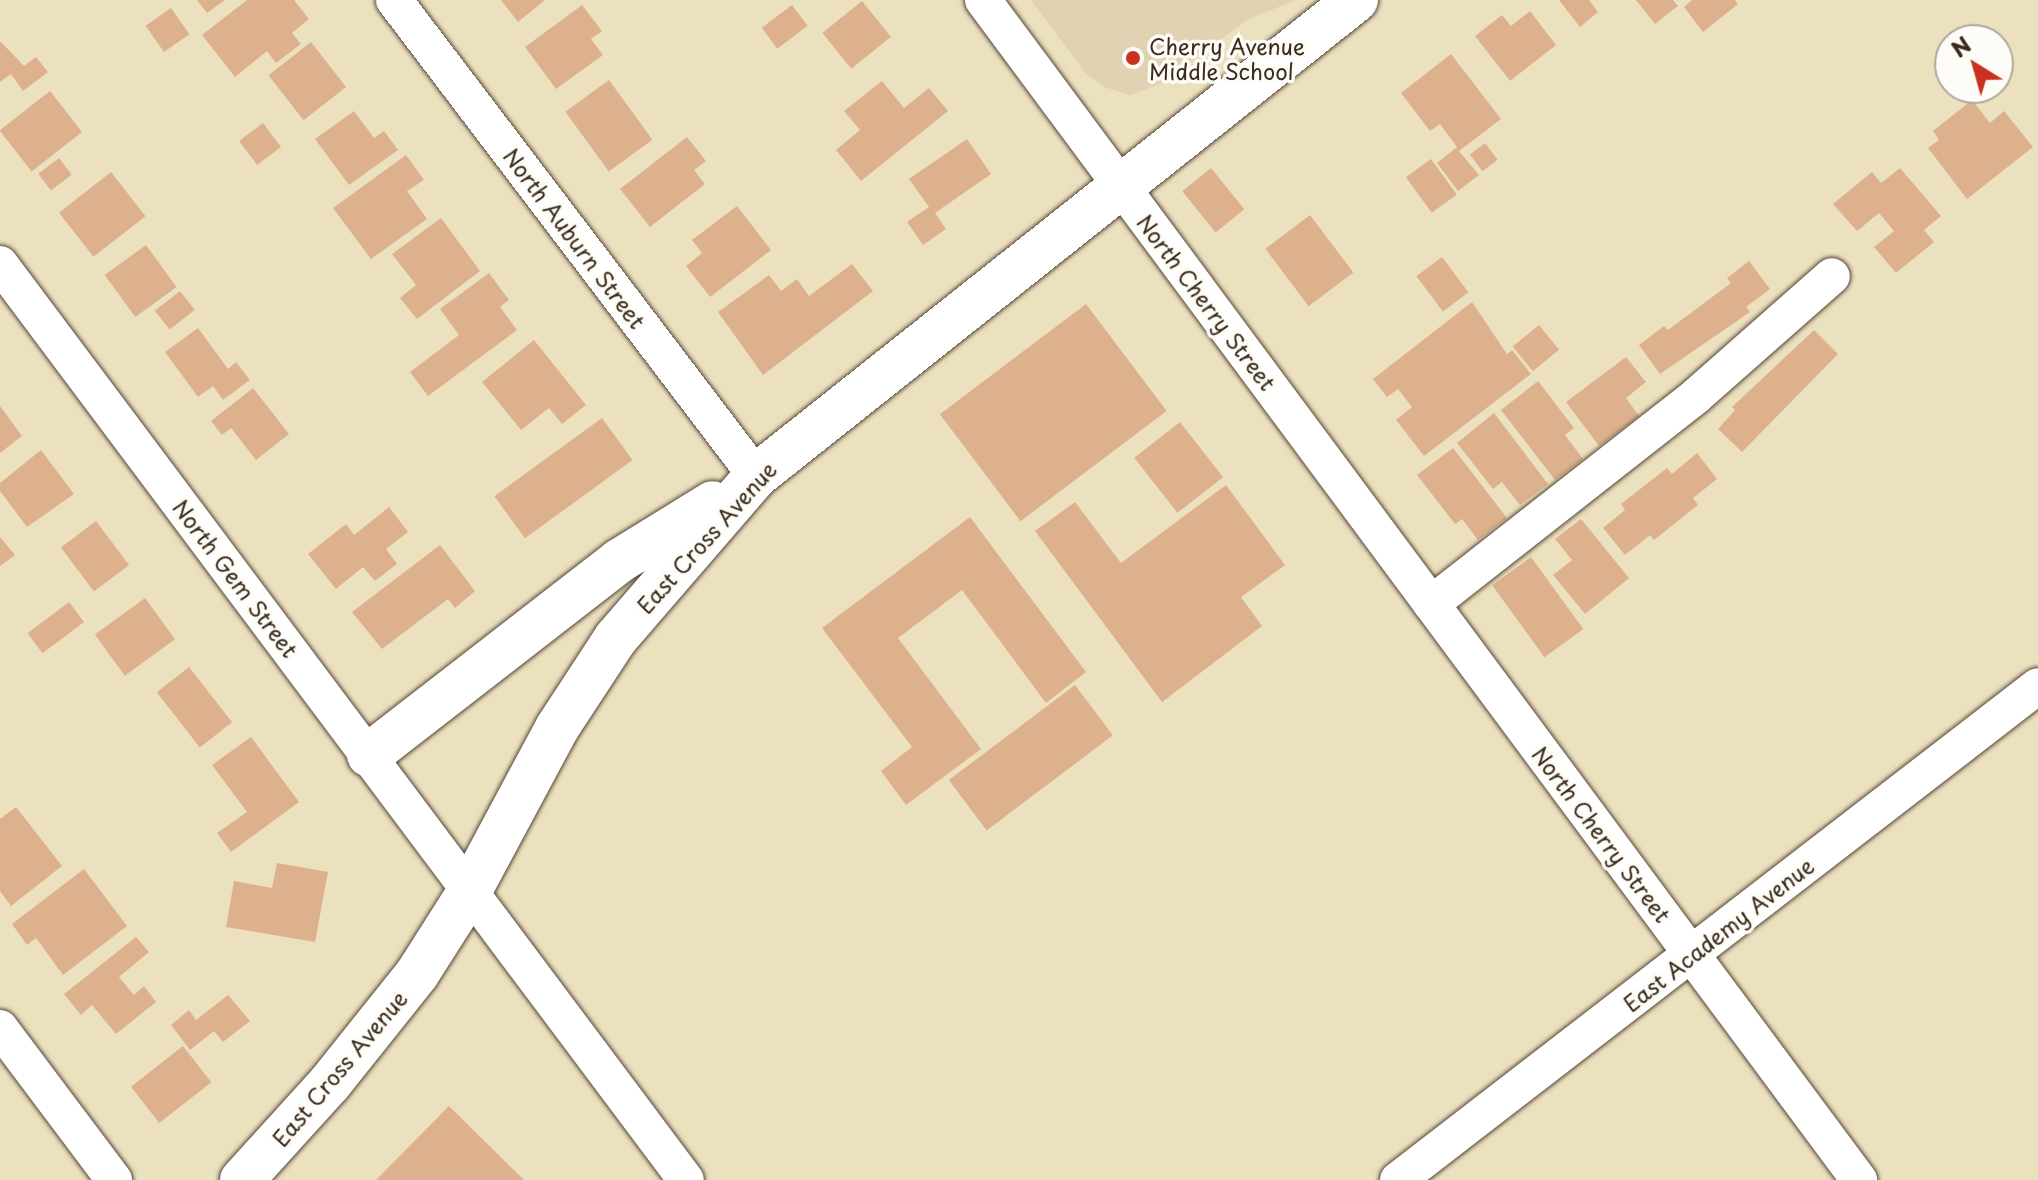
<!DOCTYPE html>
<html>
<head>
<meta charset="utf-8">
<style>
	body { margin:0 }
	#map { position:relative; width:2038px; height:1180px; overflow:hidden; background:#ece1bf; font-family:"Playpen Sans",sans-serif }
	div>[style] { position:absolute }
	.built>* { inset:0; background:#e1d2b4 }
	.building>* { inset:0; background:#deb18e; transform-origin:0 0 }
	.roads { filter:drop-shadow(0 0 2px #564536) drop-shadow(0 0 2px #564536) }
	.street>* { height:36px; margin:-18px; padding:0 18px; transform-origin:18px; border-radius:18px; background:#fff }
	.secondary>* { height:44px; margin:-22px; padding:0 22px; transform-origin:22px; border-radius:22px; background:#fff }
	.dots>* { width:22px; height:22px; translate:-50% -50%; box-sizing:border-box; border:4px solid #fdfcf7; border-radius:50% }
	span { translate:-50% -50%; white-space:nowrap; text-align:center; line-height:1.15; -webkit-text-stroke:7px #fdfcf7; paint-order:stroke }
	.poi-label { font-size:22px; color:#3b2a1e }
	.left { translate:0 -50%; text-align:left }
	.street-label { font-size:22px; color:#3b2a1e }
	.north { position:absolute; left:1934px; top:24px; width:80px; height:80px; box-sizing:border-box; background:#fdfcf7; border:2px solid #afa8a0; border-radius:50%; rotate:323deg; font-size:22px; font-weight:700; line-height:32px; text-align:center; color:#3b2a1e }
	.north::after { content:''; display:block; margin:auto; width:28px; height:36px; background:#c8321e; clip-path:polygon(50% 0,100% 100%,50% 72%,0 100%) }
</style>
</head>
<body>
<div id="map">
	<div class="built">
		<div style="clip-path:polygon(1031px 0,1296px 0,1249px 19px,1158px 85px,1130px 95px,1104px 87px,1086px 74px)"></div>
	</div>
	<div class="building">
		<div style="clip-path:polygon(197px 0,225px 0,207px 13px)"></div>
		<div style="clip-path:polygon(247px 0,294px 0,309px 19px,292px 33px,301px 44px,276px 63px,267px 51px,235px 77px,202px 35px)"></div>
		<div style="clip-path:polygon(501px 0,545px 0,518px 22px)"></div>
		<div style="clip-path:polygon(1559px 0,1589px 0,1598px 12px,1580px 27px)"></div>
		<div style="clip-path:polygon(1636px 0,1673px 0,1678px 6px,1655px 24px)"></div>
		<div style="clip-path:polygon(1692px 0,1735px 0,1738px 4px,1703px 32px,1684px 7px)"></div>
		<div style="left:862px;top:1px;width:46px;height:51px;rotate:51deg"></div>
		<div style="clip-path:polygon(582px 5px,602px 31px,591px 39px,603px 55px,556px 89px,525px 47px)"></div>
		<div style="left:792px;top:5px;width:26px;height:38px;rotate:53deg"></div>
		<div style="left:171px;top:8px;width:32px;height:31px;rotate:55deg"></div>
		<div style="clip-path:polygon(1530px 11px,1556px 45px,1510px 81px,1475px 36px,1502px 15px,1511px 26px)"></div>
		<div style="clip-path:polygon(0 41px,24px 66px,36px 57px,48px 72px,23px 91px,11px 74px,0 82px)"></div>
		<div style="left:311px;top:42px;width:57px;height:54px;rotate:52deg"></div>
		<div style="clip-path:polygon(1451px 54px,1501px 119px,1459px 151px,1479px 175px,1458px 191px,1437px 163px,1457px 147px,1440px 124px,1430px 131px,1401px 93px)"></div>
		<div style="left:609px;top:80px;width:74px;height:54px;rotate:54deg"></div>
		<div style="clip-path:polygon(882px 81px,904px 108px,929px 88px,948px 111px,861px 181px,836px 150px,860px 130px,844px 111px)"></div>
		<div style="left:50px;top:91px;width:52px;height:64px;rotate:52deg"></div>
		<div style="clip-path:polygon(1972px 100px,1990px 123px,2004px 111px,2033px 147px,1967px 199px,1928px 148px,1939px 140px,1933px 131px)"></div>
		<div style="clip-path:polygon(354px 111px,374px 138px,384px 131px,398px 150px,349px 185px,315px 139px)"></div>
		<div style="left:263px;top:123px;width:30px;height:30px;rotate:53deg"></div>
		<div style="clip-path:polygon(687px 137px,706px 161px,694px 170px,705px 184px,650px 227px,620px 189px)"></div>
		<div style="clip-path:polygon(967px 139px,991px 174px,935px 213px,946px 229px,923px 245px,907px 222px,929px 207px,909px 179px)"></div>
		<div style="left:1485px;top:143px;width:21px;height:19px;rotate:53deg"></div>
		<div style="clip-path:polygon(406px 155px,424px 180px,407px 191px,427px 219px,371px 259px,333px 208px)"></div>
		<div style="left:59px;top:158px;width:21px;height:26px;rotate:53deg"></div>
		<div style="left:1431px;top:159px;width:44px;height:31px;rotate:54deg"></div>
		<div style="left:1211px;top:168px;width:53px;height:37px;rotate:51deg"></div>
		<div style="clip-path:polygon(1900px 168px,1941px 216px,1924px 230px,1934px 242px,1896px 273px,1874px 247px,1894px 231px,1879px 213px,1857px 231px,1833px 204px,1872px 172px,1881px 183px)"></div>
		<div style="left:111px;top:172px;width:56px;height:66px;rotate:52deg"></div>
		<div style="clip-path:polygon(737px 206px,771px 250px,710px 297px,686px 266px,702px 253px,692px 240px)"></div>
		<div style="left:1310px;top:215px;width:72px;height:56px;rotate:53deg"></div>
		<div style="clip-path:polygon(441px 218px,480px 271px,417px 319px,400px 298px,416px 285px,392px 254px)"></div>
		<div style="left:146px;top:245px;width:52px;height:51px;rotate:54deg"></div>
		<div style="left:1442px;top:257px;width:44px;height:32px;rotate:53deg"></div>
		<div style="clip-path:polygon(1749px 261px,1770px 289px,1746px 307px,1750px 312px,1660px 374px,1639px 345px,1664px 326px,1668px 330px,1731px 283px,1727px 278px)"></div>
		<div style="clip-path:polygon(852px 264px,873px 291px,763px 375px,718px 312px,769px 275px,781px 291px,797px 279px,809px 296px)"></div>
		<div style="clip-path:polygon(489px 273px,509px 300px,500px 307px,517px 330px,428px 396px,410px 372px,459px 335px,440px 309px)"></div>
		<div style="left:180px;top:291px;width:24px;height:32px;rotate:52deg"></div>
		<div style="clip-path:polygon(1472px 302px,1507px 354px,1512px 350px,1531px 374px,1424px 456px,1396px 420px,1412px 407px,1398px 389px,1387px 397px,1373px 379px)"></div>
		<div style="left:1086px;top:304px;width:134px;height:183px;rotate:53deg"></div>
		<div style="left:1539px;top:325px;width:32px;height:34px;rotate:51deg"></div>
		<div style="clip-path:polygon(198px 328px,228px 369px,236px 362px,250px 380px,223px 400px,213px 386px,198px 397px,165px 352px)"></div>
		<div style="clip-path:polygon(1814px 330px,1838px 354px,1742px 452px,1718px 429px,1735px 410px,1732px 407px)"></div>
		<div style="clip-path:polygon(534px 340px,586px 405px,562px 424px,549px 408px,521px 430px,482px 382px)"></div>
		<div style="clip-path:polygon(1626px 357px,1646px 382px,1626px 398px,1639px 416px,1599px 446px,1566px 402px)"></div>
		<div style="clip-path:polygon(1538px 381px,1574px 428px,1565px 435px,1583px 459px,1555px 480px,1501px 410px)"></div>
		<div style="clip-path:polygon(253px 388px,289px 434px,256px 460px,231px 428px,222px 435px,211px 421px)"></div>
		<div style="clip-path:polygon(0 406px,22px 436px,0 453px)"></div>
		<div style="clip-path:polygon(1494px 413px,1548px 484px,1520px 505px,1502px 482px,1493px 489px,1457px 443px)"></div>
		<div style="left:602px;top:418px;width:52px;height:133px;rotate:54deg"></div>
		<div style="left:1180px;top:422px;width:70px;height:58px;rotate:52deg"></div>
		<div style="clip-path:polygon(1453px 448px,1507px 518px,1478px 540px,1462px 519px,1455px 524px,1417px 475px)"></div>
		<div style="clip-path:polygon(41px 450px,74px 494px,27px 527px,0 491px,0 483px)"></div>
		<div style="clip-path:polygon(1697px 453px,1717px 479px,1693px 498px,1698px 505px,1654px 540px,1650px 535px,1625px 555px,1603px 528px,1625px 510px,1621px 504px,1667px 468px,1672px 474px)"></div>
		<div style="clip-path:polygon(1226px 485px,1285px 565px,1241px 597px,1262px 626px,1162px 702px,1035px 531px,1075px 502px,1121px 563px)"></div>
		<div style="clip-path:polygon(389px 507px,408px 532px,386px 549px,397px 564px,375px 581px,363px 567px,336px 589px,308px 554px,346px 524px,354px 535px)"></div>
		<div style="clip-path:polygon(970px 517px,1086px 672px,1046px 703px,962px 590px,898px 638px,981px 749px,906px 805px,881px 771px,912px 747px,822px 628px)"></div>
		<div style="clip-path:polygon(1581px 519px,1629px 578px,1585px 614px,1553px 575px,1572px 560px,1555px 539px)"></div>
		<div style="left:96px;top:521px;width:55px;height:44px;rotate:53deg"></div>
		<div style="clip-path:polygon(0 537px,15px 555px,0 566px)"></div>
		<div style="clip-path:polygon(440px 545px,475px 591px,455px 608px,448px 599px,382px 649px,352px 612px)"></div>
		<div style="left:1531px;top:557px;width:89px;height:48px;rotate:54deg"></div>
		<div style="left:145px;top:598px;width:51px;height:62px;rotate:54deg"></div>
		<div style="left:69px;top:602px;width:25px;height:52px;rotate:53deg"></div>
		<div style="left:189px;top:667px;width:70px;height:41px;rotate:52deg"></div>
		<div style="left:1075px;top:685px;width:63px;height:158px;rotate:53deg"></div>
		<div style="clip-path:polygon(251px 737px,299px 802px,231px 852px,217px 833px,247px 812px,212px 765px)"></div>
		<div style="clip-path:polygon(16px 807px,62px 866px,11px 906px,0 891px,0 819px)"></div>
		<div style="clip-path:polygon(277px 863px,328px 872px,315px 942px,226px 927px,234px 881px,272px 888px)"></div>
		<div style="clip-path:polygon(84px 869px,127px 926px,63px 975px,36px 938px,27px 945px,12px 924px)"></div>
		<div style="clip-path:polygon(136px 937px,149px 952px,119px 977px,134px 995px,144px 986px,156px 1002px,116px 1034px,92px 1005px,81px 1015px,64px 994px)"></div>
		<div style="clip-path:polygon(228px 995px,250px 1021px,223px 1042px,214px 1031px,190px 1050px,171px 1025px,189px 1010px,196px 1020px)"></div>
		<div style="left:183px;top:1046px;width:46px;height:66px;rotate:52deg"></div>
		<div style="clip-path:polygon(449px 1106px,524px 1180px,376px 1180px)"></div>
	</div>
	<div class="roads">
		<div class="street">
			<div style="left:394px;top:0;width:598px;rotate:52.75deg"></div>
			<div style="left:983px;top:0;width:1470px;rotate:53.41deg"></div>
			<div style="left:0;top:264px;width:1144px;rotate:53.17deg"></div>
			<div style="left:1431px;top:604px;width:337px;rotate:-38.1deg"></div>
			<div style="left:1696px;top:396px;width:181px;rotate:-41.4deg"></div>
			<div style="left:0;top:1028px;width:190px;rotate:53.1deg"></div>
			<div style="left:1398px;top:1180px;width:808px;rotate:-37.66deg"></div>
		</div>
		<div class="secondary">
			<div style="left:369px;top:755px;width:316px;rotate:-37.8deg"></div>
			<div style="left:619px;top:561px;width:110px;rotate:-31.7deg"></div>
			<div style="left:242px;top:1180px;width:131px;rotate:-47.8deg"></div>
			<div style="left:330px;top:1083px;width:139px;rotate:-51.4deg"></div>
			<div style="left:417px;top:974px;width:95px;rotate:-57.5deg"></div>
			<div style="left:468px;top:894px;width:188px;rotate:-61.8deg"></div>
			<div style="left:557px;top:728px;width:108px;rotate:-56.8deg"></div>
			<div style="left:616px;top:638px;width:214px;rotate:-49.2deg"></div>
			<div style="left:756px;top:476px;width:766px;rotate:-38.43deg"></div>
		</div>
	</div>
	<div class="dots">
		<div style="left:1133px;top:58px;background:#c8321e"></div>
	</div>
	<div class="poi-label">
		<span class="left" style="left:1149px;top:58px">Cherry Avenue<br>Middle School</span>
	</div>
	<div class="street-label">
		<span style="left:575px;top:238px;rotate:53deg">North Auburn Street</span>
		<span style="left:1207px;top:302px;rotate:53deg">North Cherry Street</span>
		<span style="left:706px;top:537px;rotate:-48deg">East Cross Avenue</span>
		<span style="left:236px;top:578px;rotate:53deg">North Gem Street</span>
		<span style="left:1602px;top:834px;rotate:53deg">North Cherry Street</span>
		<span style="left:1718px;top:934px;rotate:-38deg">East Academy Avenue</span>
		<span style="left:339px;top:1068px;rotate:-50deg">East Cross Avenue</span>
	</div>
	<div class="north">N</div>
</div>
</body>
</html>
